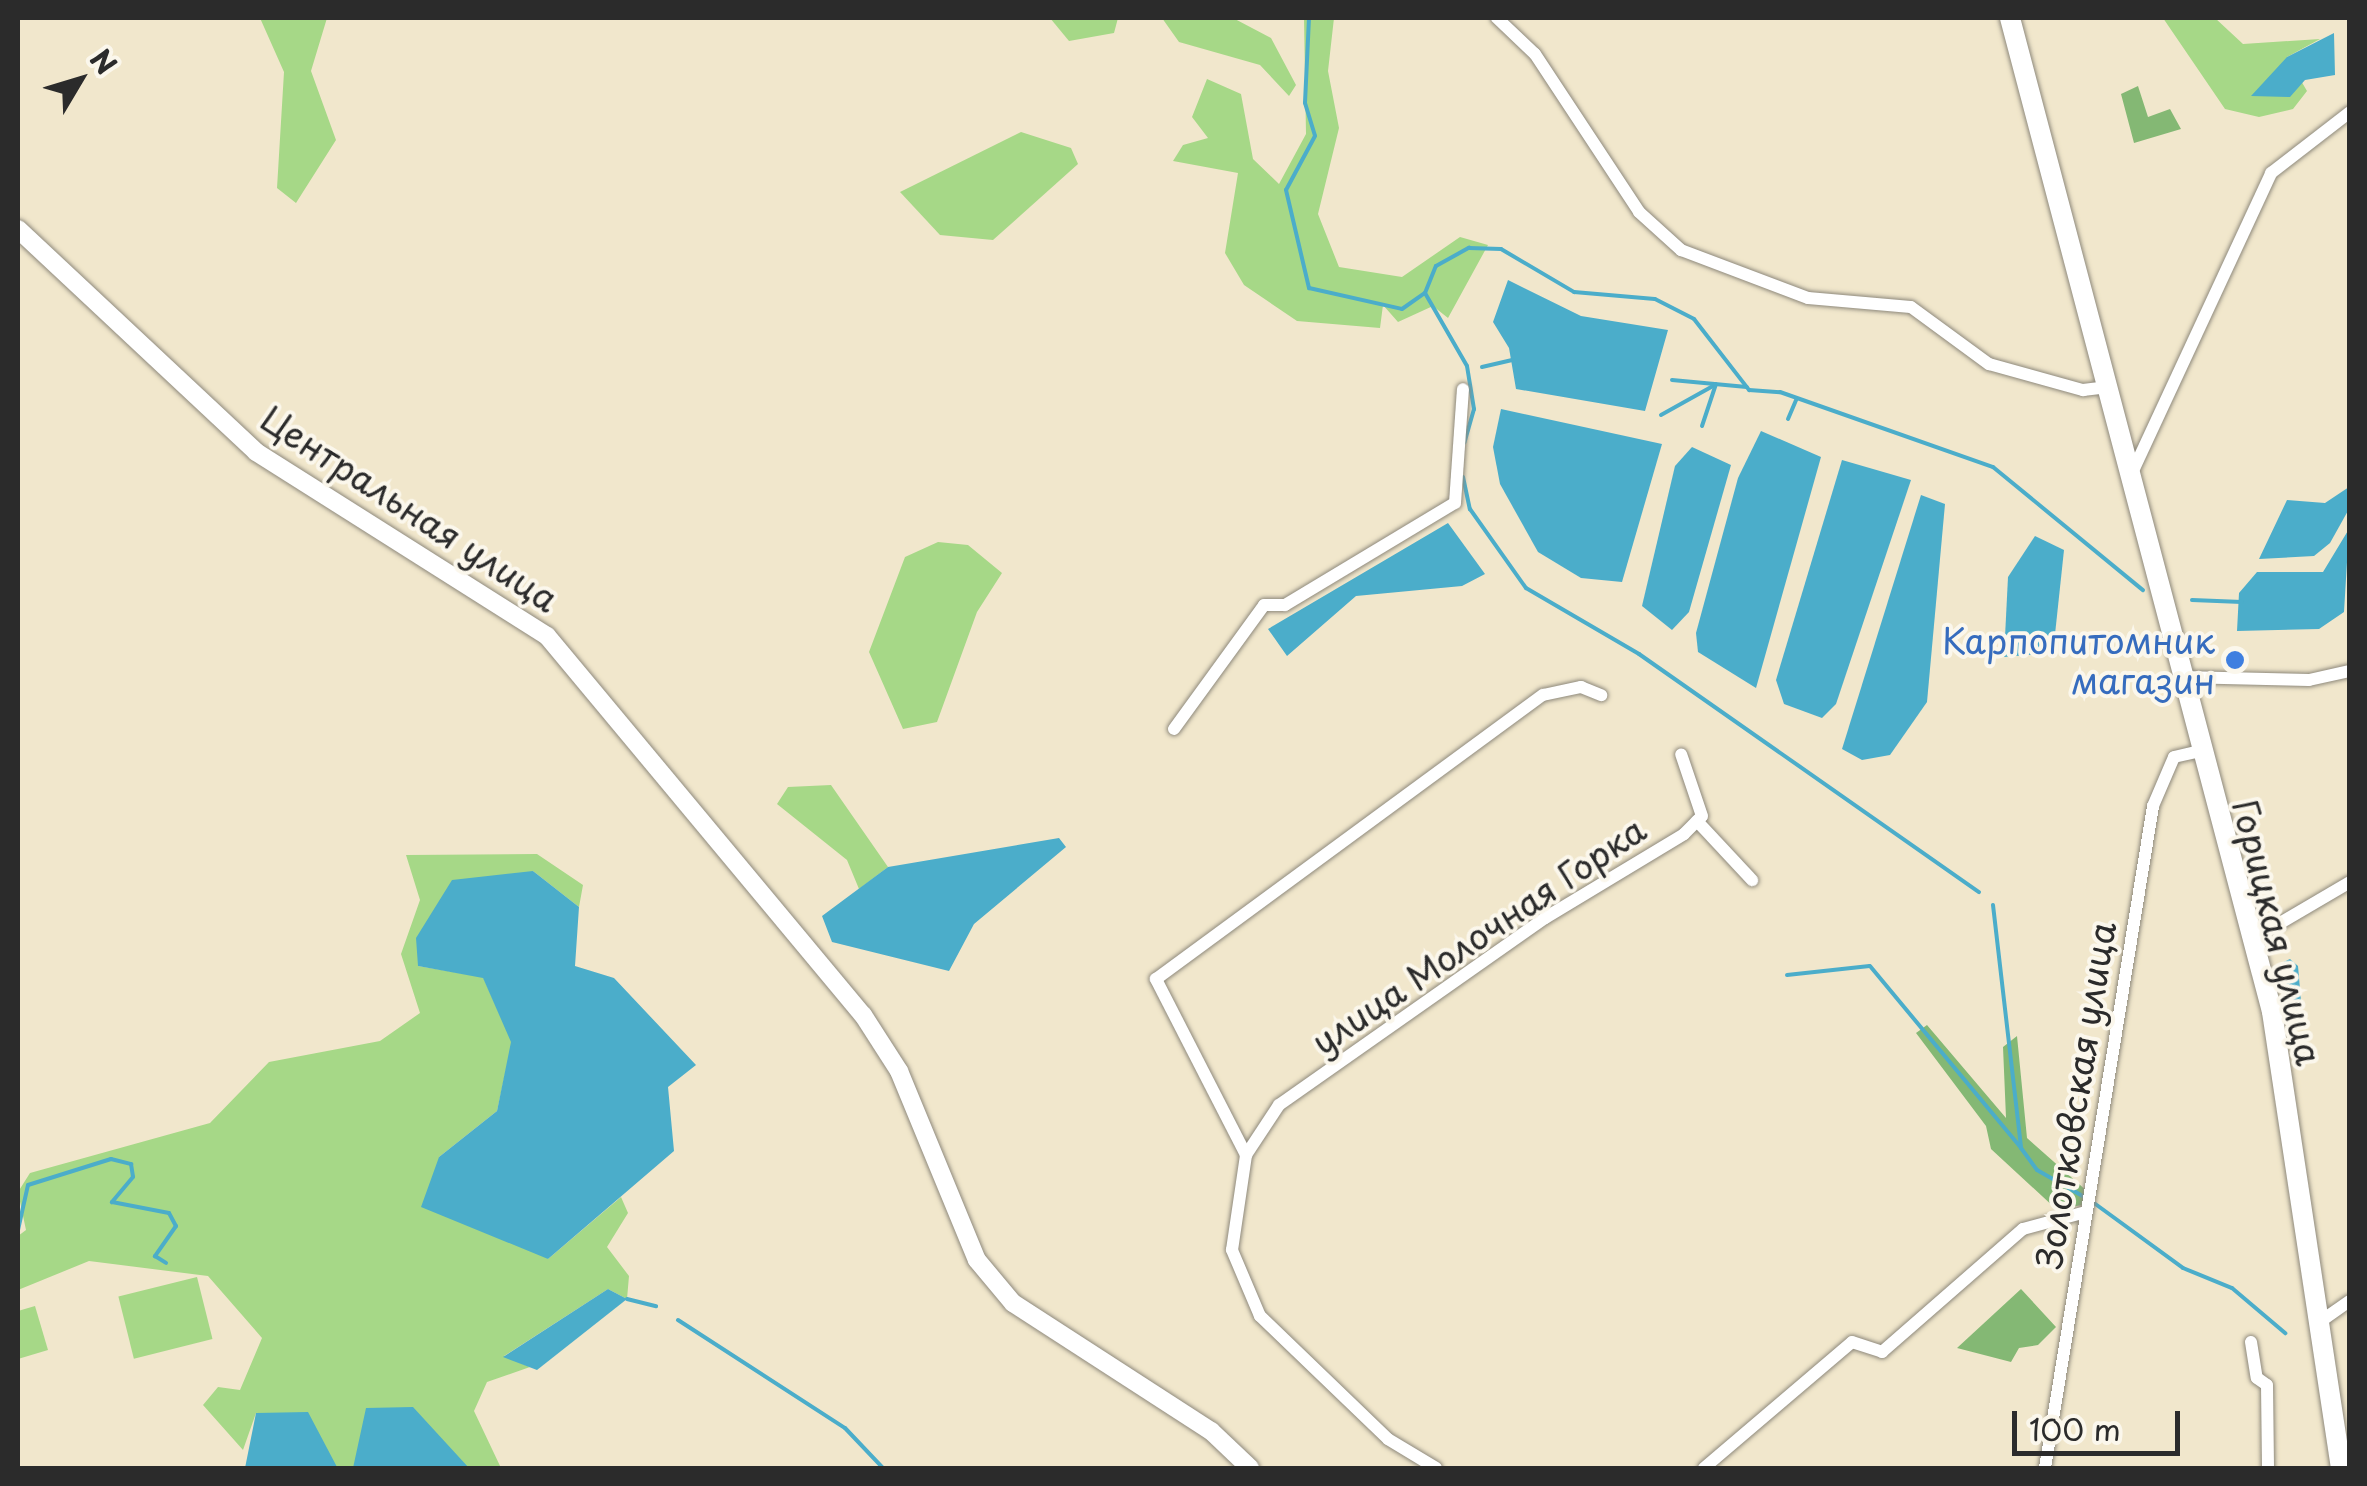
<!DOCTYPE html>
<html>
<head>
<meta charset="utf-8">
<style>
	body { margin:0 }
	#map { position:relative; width:2367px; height:1486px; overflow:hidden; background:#f1e7cc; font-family:"Playpen Sans",sans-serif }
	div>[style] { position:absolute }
	.green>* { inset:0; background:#a6d887; transform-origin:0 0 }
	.forest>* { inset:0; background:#84b874 }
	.water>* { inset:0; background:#4badca }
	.stream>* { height:4px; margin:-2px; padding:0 2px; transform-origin:2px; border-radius:2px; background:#4badca }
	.roads { filter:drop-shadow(0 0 2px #8e897c) drop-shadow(0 0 2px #8e897c) }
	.minor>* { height:12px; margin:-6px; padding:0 6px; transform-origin:6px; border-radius:6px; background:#fff }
	.secondary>* { height:18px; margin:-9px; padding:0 9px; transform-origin:9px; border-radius:9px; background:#fff }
	.primary>* { height:20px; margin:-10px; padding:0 10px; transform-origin:10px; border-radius:10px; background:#fff }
	.dots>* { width:28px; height:28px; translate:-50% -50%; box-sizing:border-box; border:5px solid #fbf7ec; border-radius:50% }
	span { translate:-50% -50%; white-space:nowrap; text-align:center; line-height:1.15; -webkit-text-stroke:8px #fbf7ec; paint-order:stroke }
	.street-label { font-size:35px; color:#2b2b2b }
	.shop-label { font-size:35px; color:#366cbe }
	.right { translate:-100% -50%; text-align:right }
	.frame { position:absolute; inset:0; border:20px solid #2b2b2b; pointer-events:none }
	.north { position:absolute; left:30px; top:30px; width:100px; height:100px; -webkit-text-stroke:8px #fbf7ec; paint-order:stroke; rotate:52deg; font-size:28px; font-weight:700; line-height:40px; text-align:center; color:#2b2b2b }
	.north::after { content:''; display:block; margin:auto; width:35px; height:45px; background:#2b2b2b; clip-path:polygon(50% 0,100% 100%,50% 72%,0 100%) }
	.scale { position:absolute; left:2012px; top:1411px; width:168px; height:45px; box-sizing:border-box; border:5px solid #2b2b2b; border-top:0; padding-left:12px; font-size:30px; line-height:35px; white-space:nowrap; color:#2b2b2b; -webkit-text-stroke:8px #fbf7ec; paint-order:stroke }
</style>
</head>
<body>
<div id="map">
	<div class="green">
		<div style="clip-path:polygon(260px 18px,327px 18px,311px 71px,336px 140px,296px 203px,277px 188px,284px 72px)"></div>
		<div style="clip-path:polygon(1050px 18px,1118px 18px,1114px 33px,1069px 41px)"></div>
		<div style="clip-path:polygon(1162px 18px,1233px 18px,1271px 38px,1296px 85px,1289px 96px,1260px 65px,1179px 42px)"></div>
		<div style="clip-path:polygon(1304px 18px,1334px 18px,1328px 71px,1339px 128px,1318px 214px,1339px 267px,1402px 277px,1460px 237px,1488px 245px,1448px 318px,1433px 306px,1398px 322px,1383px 305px,1380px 328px,1297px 321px,1244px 285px,1225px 253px,1238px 173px,1173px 161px,1183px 145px,1208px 138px,1192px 117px,1207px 79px,1241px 94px,1253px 159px,1279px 184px,1306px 134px)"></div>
		<div style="clip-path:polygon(2163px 18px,2215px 18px,2243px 44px,2320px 39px,2287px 57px,2307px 91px,2293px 109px,2259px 117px,2225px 109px)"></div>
		<div style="clip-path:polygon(1021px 132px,1071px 148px,1078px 164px,993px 240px,940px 235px,900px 192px)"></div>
		<div style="clip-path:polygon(938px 542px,968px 545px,1002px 573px,977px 612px,937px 722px,903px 729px,869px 652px,905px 557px)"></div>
		<div style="clip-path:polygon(831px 785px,888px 867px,859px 889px,847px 860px,777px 804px,788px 787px)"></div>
		<div style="clip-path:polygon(537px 854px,583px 885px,579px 907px,533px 871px,418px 966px,483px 977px,512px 1042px,497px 1111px,439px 1157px,548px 1259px,621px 1197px,628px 1213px,607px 1247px,629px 1276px,627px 1299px,608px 1289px,504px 1356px,530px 1367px,487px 1382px,474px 1411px,501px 1468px,337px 1467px,256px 1413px,243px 1450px,203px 1405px,218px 1387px,240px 1390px,262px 1338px,208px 1276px,89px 1261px,18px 1290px,18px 1236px,26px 1230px,18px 1192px,30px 1173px,210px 1123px,269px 1062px,380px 1041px,420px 1013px,401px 954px,420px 900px,406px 855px)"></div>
		<div style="left:197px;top:1277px;width:64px;height:81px;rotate:76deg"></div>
		<div style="clip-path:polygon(35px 1306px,48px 1350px,18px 1359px,18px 1311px)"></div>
	</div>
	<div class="forest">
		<div style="clip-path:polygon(2138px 86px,2148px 117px,2170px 109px,2181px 129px,2134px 143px,2121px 94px)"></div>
		<div style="clip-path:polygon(1927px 1025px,2006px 1118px,2003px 1047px,2017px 1036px,2027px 1138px,2088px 1192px,2083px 1205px,2056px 1209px,1991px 1149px,1986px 1126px,1916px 1033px)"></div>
		<div style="clip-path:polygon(2021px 1289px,2056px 1327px,2038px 1345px,2019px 1348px,2011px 1362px,1957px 1348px)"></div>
	</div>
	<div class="water">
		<div style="clip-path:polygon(2334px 33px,2335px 75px,2305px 80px,2290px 97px,2251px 96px,2287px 57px)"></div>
		<div style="clip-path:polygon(1508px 280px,1581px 316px,1668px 330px,1645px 411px,1516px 389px,1509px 348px,1493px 322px)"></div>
		<div style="clip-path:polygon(1501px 409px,1662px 444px,1622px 582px,1581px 578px,1538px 552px,1500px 484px,1493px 447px)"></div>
		<div style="clip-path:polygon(1761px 431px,1821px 457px,1756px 688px,1698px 652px,1696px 633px,1738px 478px)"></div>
		<div style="clip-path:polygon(1692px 447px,1731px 465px,1689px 612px,1672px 630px,1642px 606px,1675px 466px)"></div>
		<div style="clip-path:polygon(1842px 460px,1911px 480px,1836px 704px,1822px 718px,1784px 704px,1776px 680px)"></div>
		<div style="clip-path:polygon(2349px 487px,2349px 509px,2330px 543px,2314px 556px,2259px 559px,2287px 500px,2325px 503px)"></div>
		<div style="clip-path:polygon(1921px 495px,1945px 504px,1927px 702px,1890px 755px,1862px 760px,1842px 749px)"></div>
		<div style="clip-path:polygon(1448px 523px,1485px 574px,1462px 586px,1356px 596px,1287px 656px,1268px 629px)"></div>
		<div style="clip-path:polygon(2349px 529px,2344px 612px,2319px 629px,2237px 631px,2239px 593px,2257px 572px,2323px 572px)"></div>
		<div style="clip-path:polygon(2035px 536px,2064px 550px,2053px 653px,2004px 657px,2008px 577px)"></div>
		<div style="clip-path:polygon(1059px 838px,1066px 847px,974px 924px,949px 971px,832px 942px,822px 916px,888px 867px)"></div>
		<div style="clip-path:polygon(533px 871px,579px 907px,575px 966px,614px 978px,696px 1065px,668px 1087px,674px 1151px,548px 1259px,421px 1207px,439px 1157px,497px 1111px,511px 1042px,483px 978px,418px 966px,416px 938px,452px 880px)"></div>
		<div style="clip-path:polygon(2290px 959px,2298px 966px,2303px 1024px,2288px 1017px,2279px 964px)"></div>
		<div style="clip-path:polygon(608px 1289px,627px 1299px,537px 1370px,503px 1357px)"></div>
		<div style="clip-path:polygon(413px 1407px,469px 1468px,245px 1468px,256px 1413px,308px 1412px,337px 1467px,353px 1468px,366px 1408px)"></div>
	</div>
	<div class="stream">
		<div style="left:1309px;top:18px;width:85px;rotate:92.7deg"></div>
		<div style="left:1305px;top:103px;width:34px;rotate:73deg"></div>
		<div style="left:1315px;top:136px;width:61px;rotate:118.2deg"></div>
		<div style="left:1286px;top:190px;width:101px;rotate:76.8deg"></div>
		<div style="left:1309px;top:288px;width:95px;rotate:12.7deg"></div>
		<div style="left:1402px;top:309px;width:28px;rotate:-35deg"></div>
		<div style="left:1425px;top:293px;width:29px;rotate:-68deg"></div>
		<div style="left:1436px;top:266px;width:38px;rotate:-29deg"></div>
		<div style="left:1469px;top:248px;width:32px;rotate:2deg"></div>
		<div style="left:1501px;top:249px;width:85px;rotate:30.5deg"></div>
		<div style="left:1574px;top:292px;width:81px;rotate:4.9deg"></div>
		<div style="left:1655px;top:299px;width:44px;rotate:27.1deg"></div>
		<div style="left:1694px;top:319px;width:90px;rotate:52.2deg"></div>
		<div style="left:1749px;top:390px;width:31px;rotate:4deg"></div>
		<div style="left:1780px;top:392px;width:226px;rotate:19.4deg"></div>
		<div style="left:1993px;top:467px;width:194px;rotate:39.4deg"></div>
		<div style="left:1425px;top:293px;width:84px;rotate:60.1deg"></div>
		<div style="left:1467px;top:366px;width:44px;rotate:80.8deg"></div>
		<div style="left:1474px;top:409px;width:35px;rotate:106deg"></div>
		<div style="left:1482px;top:367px;width:31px;rotate:-13deg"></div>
		<div style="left:1672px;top:380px;width:75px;rotate:5.3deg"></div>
		<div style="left:1661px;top:415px;width:60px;rotate:-29.1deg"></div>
		<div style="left:1788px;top:419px;width:21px;rotate:-67deg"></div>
		<div style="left:1702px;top:426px;width:44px;rotate:-71.6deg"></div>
		<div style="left:1463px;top:477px;width:33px;rotate:78deg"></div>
		<div style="left:1470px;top:509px;width:97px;rotate:54.7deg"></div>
		<div style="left:1526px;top:588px;width:131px;rotate:30.3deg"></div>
		<div style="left:1639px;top:654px;width:415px;rotate:35deg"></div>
		<div style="left:2192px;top:600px;width:50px;rotate:2.3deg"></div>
		<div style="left:1993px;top:905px;width:245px;rotate:83.4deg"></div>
		<div style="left:2021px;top:1148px;width:27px;rotate:54deg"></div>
		<div style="left:2037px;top:1170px;width:56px;rotate:29.7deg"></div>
		<div style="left:1787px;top:975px;width:83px;rotate:-6.2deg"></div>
		<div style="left:1870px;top:966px;width:236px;rotate:50.3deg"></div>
		<div style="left:2094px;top:1203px;width:110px;rotate:36.1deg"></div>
		<div style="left:2183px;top:1268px;width:53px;rotate:22.2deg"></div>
		<div style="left:2232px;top:1288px;width:70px;rotate:40.3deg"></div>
		<div style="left:18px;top:1230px;width:46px;rotate:-77.5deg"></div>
		<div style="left:28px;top:1185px;width:87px;rotate:-17.4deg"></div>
		<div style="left:111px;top:1159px;width:21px;rotate:14deg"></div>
		<div style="left:131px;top:1164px;width:13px;rotate:81deg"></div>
		<div style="left:133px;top:1177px;width:33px;rotate:130deg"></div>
		<div style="left:112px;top:1202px;width:58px;rotate:10.9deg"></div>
		<div style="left:169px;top:1213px;width:15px;rotate:62deg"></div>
		<div style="left:176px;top:1226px;width:37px;rotate:125deg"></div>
		<div style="left:155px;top:1256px;width:13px;rotate:32deg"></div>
		<div style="left:627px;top:1299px;width:30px;rotate:14deg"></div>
		<div style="left:678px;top:1320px;width:199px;rotate:32.9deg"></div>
		<div style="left:845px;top:1428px;width:55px;rotate:46.5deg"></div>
	</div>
	<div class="roads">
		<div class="minor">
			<div style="left:1497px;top:18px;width:52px;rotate:43.5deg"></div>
			<div style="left:1535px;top:54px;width:189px;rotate:56.6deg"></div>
			<div style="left:1639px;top:212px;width:57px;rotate:42.1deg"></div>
			<div style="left:1681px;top:250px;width:136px;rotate:20.7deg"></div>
			<div style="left:1808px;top:298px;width:103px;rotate:5deg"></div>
			<div style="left:1911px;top:307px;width:97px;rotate:36.2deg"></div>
			<div style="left:1989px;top:364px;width:98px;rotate:15.5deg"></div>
			<div style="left:2083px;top:390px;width:23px;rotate:-7deg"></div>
			<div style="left:2132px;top:473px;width:331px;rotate:-65.1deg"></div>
			<div style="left:2271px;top:173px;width:100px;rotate:-37.7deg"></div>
			<div style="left:2181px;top:677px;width:128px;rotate:1.3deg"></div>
			<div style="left:2309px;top:680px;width:42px;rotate:-12.4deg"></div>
			<div style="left:1174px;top:729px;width:153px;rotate:-54deg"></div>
			<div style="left:1264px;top:605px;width:21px"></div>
			<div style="left:1285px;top:605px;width:198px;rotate:-31deg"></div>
			<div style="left:1455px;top:503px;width:114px;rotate:-86deg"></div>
			<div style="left:1697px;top:821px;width:81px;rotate:47deg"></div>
			<div style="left:2253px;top:939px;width:113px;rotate:-30.4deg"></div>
			<div style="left:1246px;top:1155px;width:60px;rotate:-56.6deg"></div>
			<div style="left:1279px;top:1105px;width:325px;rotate:-35.1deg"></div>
			<div style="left:1545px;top:918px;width:162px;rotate:-31.1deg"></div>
			<div style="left:1684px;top:834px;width:25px;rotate:-45deg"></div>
			<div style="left:1702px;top:816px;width:65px;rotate:-108.7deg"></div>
			<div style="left:2321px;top:1321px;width:35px;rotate:-35deg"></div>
			<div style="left:2251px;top:1342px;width:36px;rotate:81deg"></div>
			<div style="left:2257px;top:1378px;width:12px;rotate:35deg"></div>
			<div style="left:2267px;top:1385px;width:83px;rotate:89.3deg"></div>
			<div style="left:1436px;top:1468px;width:56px;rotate:-148.9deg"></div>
			<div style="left:1388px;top:1439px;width:178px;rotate:-136.1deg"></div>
			<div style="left:1260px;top:1316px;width:72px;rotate:-113deg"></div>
			<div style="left:1232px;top:1250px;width:96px;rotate:-81.6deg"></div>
			<div style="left:1246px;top:1155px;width:198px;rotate:-117.1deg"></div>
			<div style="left:1156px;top:979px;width:480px;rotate:-36.3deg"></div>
			<div style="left:1543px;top:695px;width:39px;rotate:-12deg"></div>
			<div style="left:1581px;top:687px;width:22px;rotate:22deg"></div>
			<div style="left:1704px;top:1468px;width:194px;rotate:-40.4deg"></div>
			<div style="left:1852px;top:1342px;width:32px;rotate:18deg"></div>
			<div style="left:1882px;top:1352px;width:187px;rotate:-41.1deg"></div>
			<div style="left:2023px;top:1229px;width:65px;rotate:-15.1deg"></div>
			<div style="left:2045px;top:1468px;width:671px;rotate:-80.73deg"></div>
			<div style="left:2153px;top:806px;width:53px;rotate:-66.8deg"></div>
			<div style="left:2174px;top:757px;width:23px;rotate:-13deg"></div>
		</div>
		<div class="secondary">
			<div style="left:18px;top:229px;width:326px;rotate:43.1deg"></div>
			<div style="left:256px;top:452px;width:344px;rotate:32.3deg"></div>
			<div style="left:547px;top:636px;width:493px;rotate:50.2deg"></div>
			<div style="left:863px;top:1015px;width:67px;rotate:57.3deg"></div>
			<div style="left:899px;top:1071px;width:204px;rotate:67.6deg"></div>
			<div style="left:977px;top:1260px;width:56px;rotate:50.1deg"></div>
			<div style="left:1013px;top:1303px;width:236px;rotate:32.9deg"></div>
			<div style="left:1211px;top:1431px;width:54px;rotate:43.5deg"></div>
		</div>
		<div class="primary">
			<div style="left:2010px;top:18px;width:1028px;rotate:75.23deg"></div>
			<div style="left:2272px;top:1012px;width:461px;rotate:81.4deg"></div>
		</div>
	</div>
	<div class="dots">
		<div style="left:2235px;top:660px;background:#3f7fe0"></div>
	</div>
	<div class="street-label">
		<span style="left:410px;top:508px;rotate:33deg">Центральная улица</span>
		<span style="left:2278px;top:932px;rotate:76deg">Горицкая улица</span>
		<span style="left:1478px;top:935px;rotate:-34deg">улица Молочная Горка</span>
		<span style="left:2075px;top:1095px;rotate:-81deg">Золотковская улица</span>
	</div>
	<div class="shop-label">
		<span class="right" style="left:2215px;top:660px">Карпопитомник<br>магазин</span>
	</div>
	<div class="frame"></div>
	<div class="north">N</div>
	<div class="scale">100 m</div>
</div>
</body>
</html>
